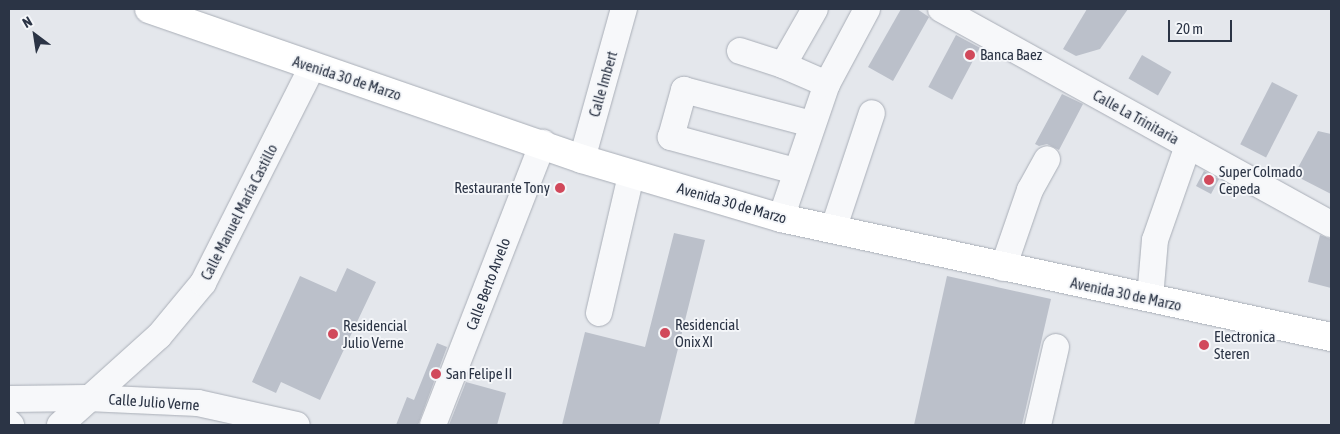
<!DOCTYPE html>
<html>
<head>
<meta charset="utf-8">
<style>
	body { margin:0 }
	#map { position:relative; width:1340px; height:434px; overflow:hidden; background:#e4e7ec; font-family:"Asap Condensed",sans-serif }
	div>[style] { position:absolute }
	.building>* { inset:0; background:#bbc0ca; transform-origin:0 0 }
	.roads { filter:drop-shadow(0 0 1px #a9aeb7) drop-shadow(0 0 1px #a9aeb7) }
	.minor>* { height:26px; margin:-13px; padding:0 13px; transform-origin:13px; border-radius:13px; background:#f7f8fa }
	.major>* { height:28px; margin:-14px; padding:0 14px; transform-origin:14px; border-radius:14px; background:#fff }
	.dots>* { width:14px; height:14px; translate:-50% -50%; box-sizing:border-box; border:2px solid #f4f6f9; border-radius:50% }
	span { translate:-50% -50%; white-space:nowrap; text-align:center; line-height:1.15; -webkit-text-stroke:4px #f4f6f9; paint-order:stroke }
	.poi-label { font-size:15px; color:#2b3445 }
	.left { translate:0 -50%; text-align:left }
	.right { translate:-100% -50%; text-align:right }
	.street-label { font-size:15px; color:#2b3445 }
	.frame { position:absolute; inset:0; border:10px solid #2b3445; pointer-events:none }
	.north { position:absolute; left:10px; top:10px; width:50px; height:50px; -webkit-text-stroke:4px #f4f6f9; paint-order:stroke; rotate:329deg; font-size:14px; font-weight:700; line-height:20px; text-align:center; color:#2b3445 }
	.north::after { content:''; display:block; margin:auto; width:18px; height:22px; background:#2b3445; clip-path:polygon(50% 0,100% 100%,50% 72%,0 100%) }
	.scale { position:absolute; left:1168px; top:20px; width:64px; height:22px; box-sizing:border-box; border:2px solid #2b3445; border-top:0; padding-left:6px; font-size:15px; line-height:18px; white-space:nowrap; color:#2b3445; -webkit-text-stroke:4px #f4f6f9; paint-order:stroke }
</style>
</head>
<body>
<div id="map">
	<div class="building">
		<div style="clip-path:polygon(901px 9px,917px 9px,929px 17px,893px 81px,868px 67px)"></div>
		<div style="clip-path:polygon(1087px 9px,1128px 9px,1100px 49px,1076px 56px,1063px 49px)"></div>
		<div style="left:956px;top:35px;width:27px;height:59px;rotate:28deg"></div>
		<div style="left:1142px;top:55px;width:34px;height:27px;rotate:30deg"></div>
		<div style="left:1272px;top:82px;width:29px;height:70px;rotate:27deg"></div>
		<div style="clip-path:polygon(1062px 94px,1083px 104px,1059px 150px,1047px 144px,1039px 146px,1035px 144px)"></div>
		<div style="clip-path:polygon(1318px 131px,1331px 134px,1331px 194px,1294px 175px)"></div>
		<div style="left:1204px;top:171px;width:17px;height:17px;rotate:28deg"></div>
		<div style="clip-path:polygon(674px 233px,705px 240px,659px 425px,562px 425px,585px 332px,645px 347px)"></div>
		<div style="clip-path:polygon(1320px 235px,1331px 239px,1331px 288px,1308px 282px)"></div>
		<div style="clip-path:polygon(347px 268px,376px 282px,320px 400px,281px 382px,276px 393px,252px 382px,300px 276px,336px 292px)"></div>
		<div style="clip-path:polygon(947px 276px,1051px 299px,1022px 425px,914px 425px)"></div>
		<div style="clip-path:polygon(437px 343px,447px 347px,418px 425px,396px 425px,407px 397px,414px 400px)"></div>
		<div style="clip-path:polygon(466px 382px,506px 393px,497px 425px,449px 425px)"></div>
	</div>
	<div class="roads">
		<div class="minor">
			<div style="left:941px;top:9px;width:445px;rotate:28.9deg"></div>
			<div style="left:740px;top:51px;width:45px;rotate:18deg"></div>
			<div style="left:783px;top:65px;width:64px;rotate:-60.3deg"></div>
			<div style="left:783px;top:65px;width:48px;rotate:23.4deg"></div>
			<div style="left:582px;top:159px;width:156px;rotate:-74.4deg"></div>
			<div style="left:795px;top:171px;width:129px;rotate:-164.7deg"></div>
			<div style="left:671px;top:137px;width:49px;rotate:-74.5deg"></div>
			<div style="left:684px;top:90px;width:132px;rotate:14.9deg"></div>
			<div style="left:781px;top:218px;width:142px;rotate:-71.1deg"></div>
			<div style="left:827px;top:84px;width:85px;rotate:-61.9deg"></div>
			<div style="left:833px;top:230px;width:123px;rotate:-71.6deg"></div>
			<div style="left:1003px;top:268px;width:83px;rotate:-70.9deg"></div>
			<div style="left:1030px;top:190px;width:35px;rotate:-61deg"></div>
			<div style="left:1150px;top:298px;width:58px;rotate:-85.1deg"></div>
			<div style="left:1155px;top:240px;width:100px;rotate:-70.7deg"></div>
			<div style="left:599px;top:313px;width:142px;rotate:-76.9deg"></div>
			<div style="left:9px;top:399px;width:78px;rotate:-0.7deg"></div>
			<div style="left:87px;top:398px;width:111px;rotate:2.6deg"></div>
			<div style="left:198px;top:403px;width:101px;rotate:12.5deg"></div>
			<div style="left:9px;top:423px;width:3px;rotate:45deg"></div>
			<div style="left:60px;top:425px;width:133px;rotate:-42deg"></div>
			<div style="left:159px;top:336px;width:69px;rotate:-50.3deg"></div>
			<div style="left:203px;top:283px;width:242px;rotate:-63.2deg"></div>
			<div style="left:433px;top:425px;width:303px;rotate:-68.7deg"></div>
			<div style="left:1038px;top:425px;width:80px;rotate:-77deg"></div>
		</div>
		<div class="major">
			<div style="left:149px;top:9px;width:458px;rotate:19.1deg"></div>
			<div style="left:582px;top:159px;width:208px;rotate:16.5deg"></div>
			<div style="left:781px;top:218px;width:563px;rotate:12.21deg"></div>
		</div>
	</div>
	<div class="dots">
		<div style="left:970px;top:55px;background:#d1495b"></div>
		<div style="left:1209px;top:180px;background:#d1495b"></div>
		<div style="left:560px;top:188px;background:#d1495b"></div>
		<div style="left:665px;top:333px;background:#d1495b"></div>
		<div style="left:333px;top:334px;background:#d1495b"></div>
		<div style="left:1204px;top:345px;background:#d1495b"></div>
		<div style="left:436px;top:374px;background:#d1495b"></div>
	</div>
	<div class="poi-label">
		<span class="left" style="left:980px;top:55px">Banca Baez</span>
		<span class="left" style="left:1219px;top:180px">Super Colmado<br>Cepeda</span>
		<span class="right" style="left:550px;top:188px">Restaurante Tony</span>
		<span class="left" style="left:675px;top:333px">Residencial<br>Onix XI</span>
		<span class="left" style="left:343px;top:334px">Residencial<br>Julio Verne</span>
		<span class="left" style="left:1214px;top:345px">Electronica<br>Steren</span>
		<span class="left" style="left:446px;top:374px">San Felipe II</span>
	</div>
	<div class="street-label">
		<span style="left:347px;top:78px;rotate:18deg">Avenida 30 de Marzo</span>
		<span style="left:603px;top:84px;rotate:-74deg">Calle Imbert</span>
		<span style="left:1136px;top:117px;rotate:29deg">Calle La Trinitaria</span>
		<span style="left:732px;top:203px;rotate:16deg">Avenida 30 de Marzo</span>
		<span style="left:239px;top:212px;rotate:-63deg">Calle Manuel María Castillo</span>
		<span style="left:488px;top:284px;rotate:-69deg">Calle Berto Arvelo</span>
		<span style="left:1126px;top:294px;rotate:12deg">Avenida 30 de Marzo</span>
		<span style="left:154px;top:402px;rotate:4deg">Calle Julio Verne</span>
	</div>
	<div class="frame"></div>
	<div class="north">N</div>
	<div class="scale">20 m</div>
</div>
</body>
</html>
